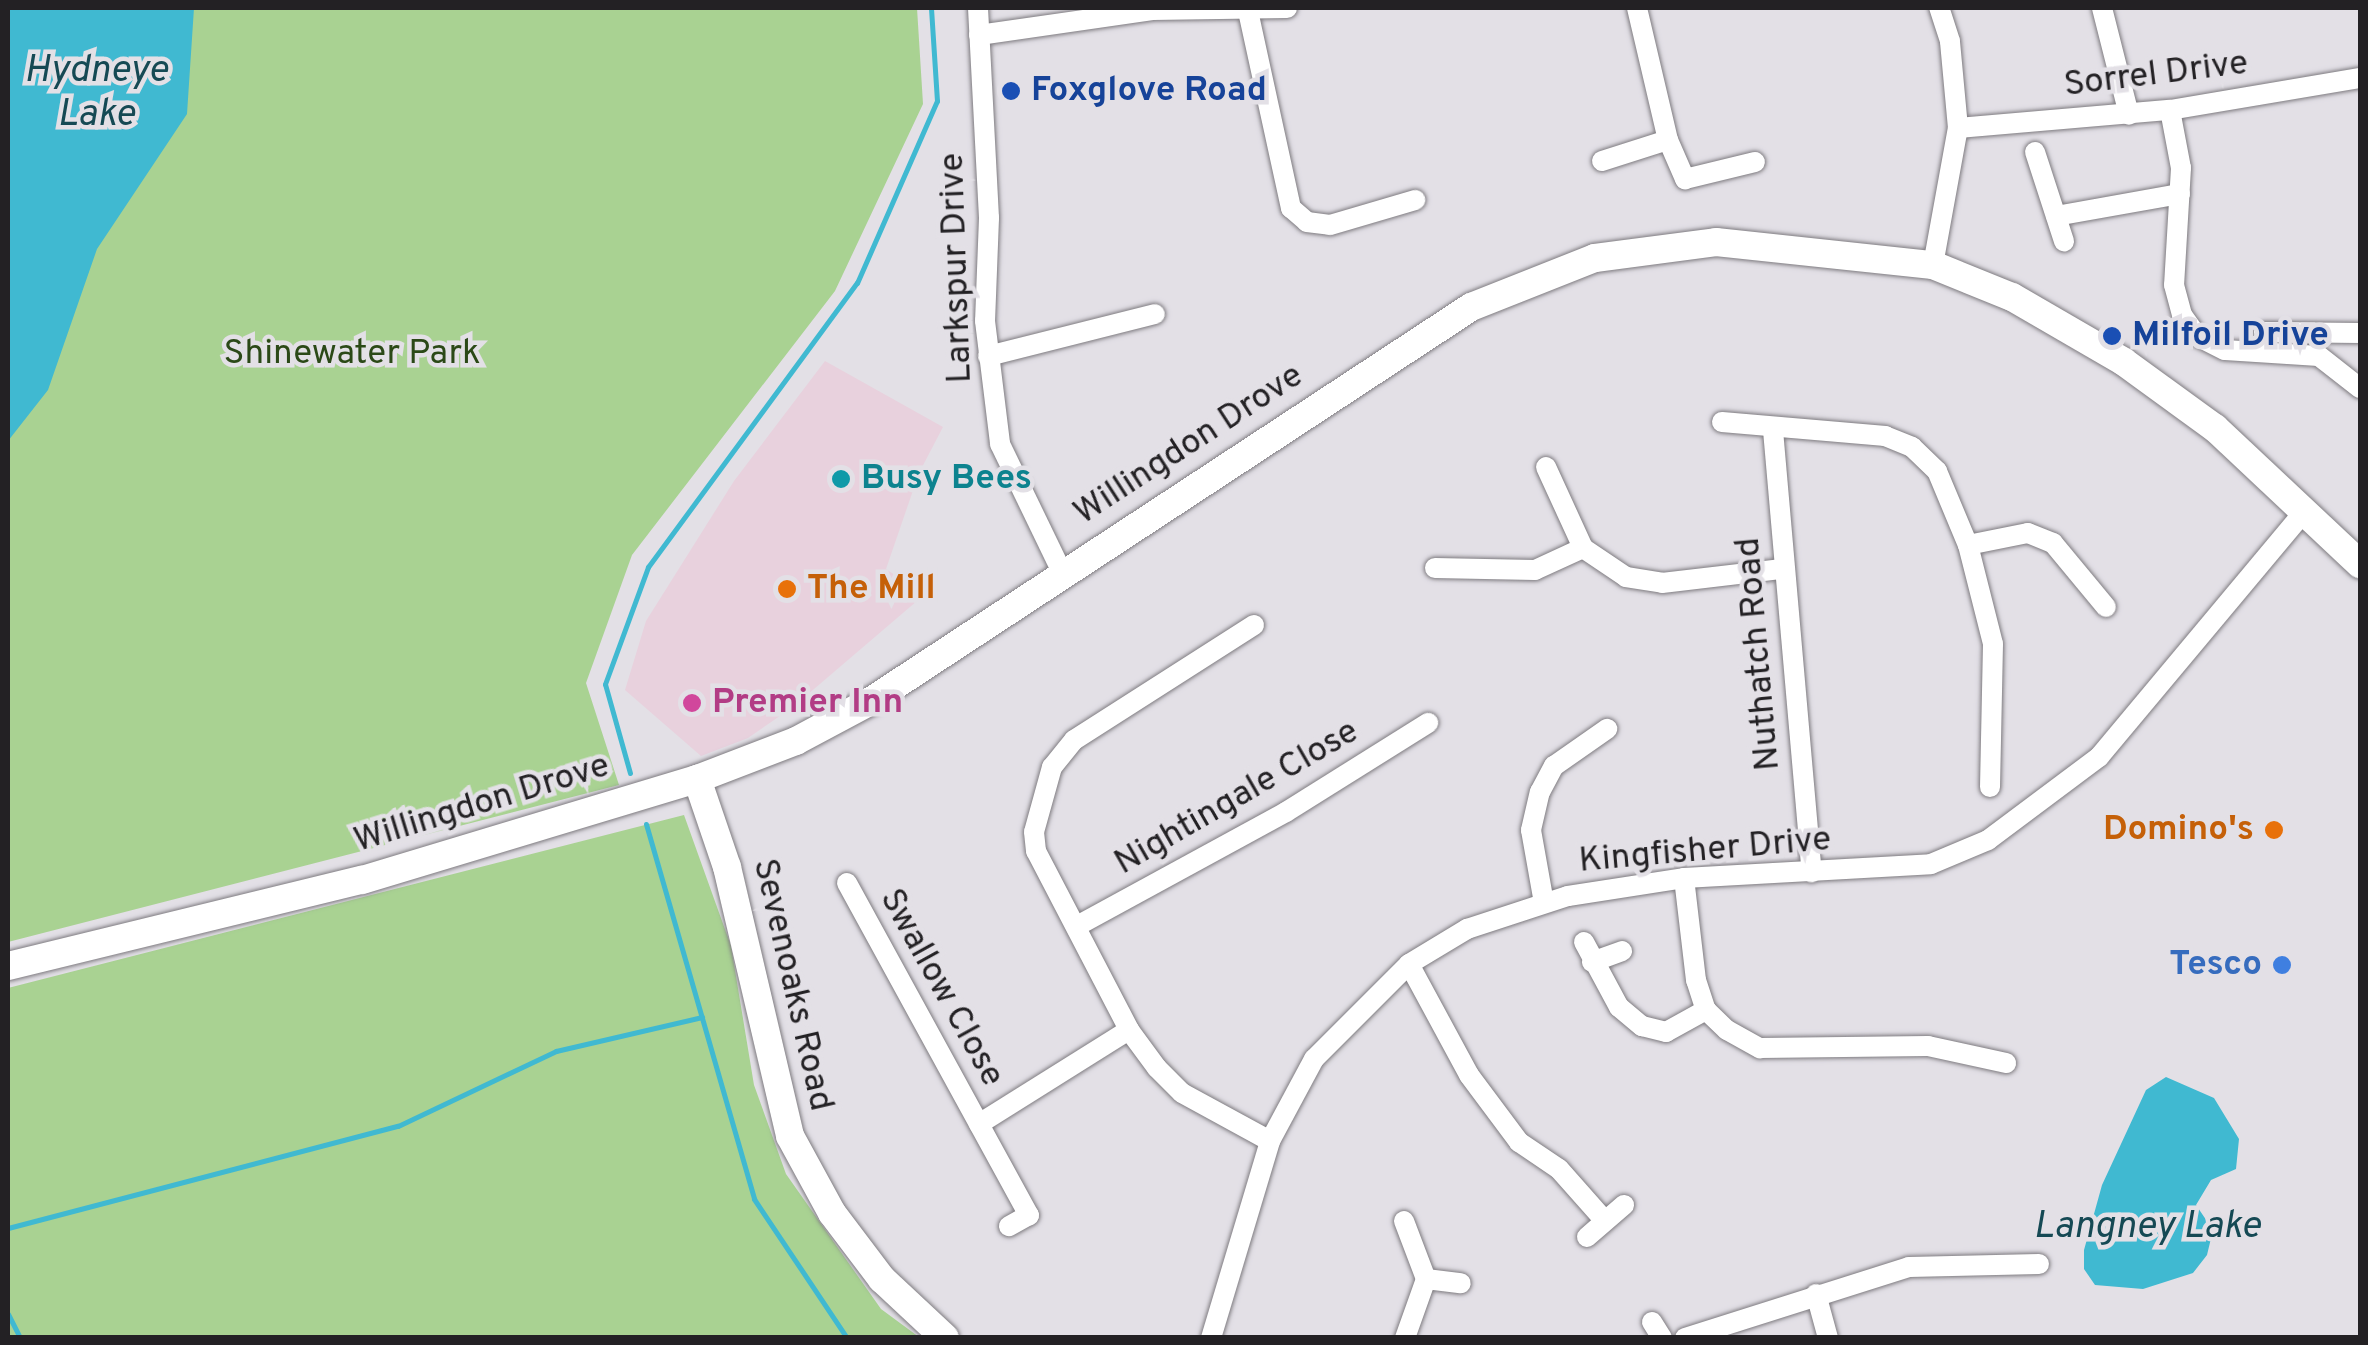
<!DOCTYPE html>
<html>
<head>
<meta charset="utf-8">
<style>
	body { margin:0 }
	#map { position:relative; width:2368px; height:1345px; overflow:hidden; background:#e3e0e6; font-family:Overpass,sans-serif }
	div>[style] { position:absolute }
	.commercial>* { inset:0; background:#e8d1dd }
	.green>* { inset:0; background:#a9d292 }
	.water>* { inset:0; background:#40b9d1 }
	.stream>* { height:5px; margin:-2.5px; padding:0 2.5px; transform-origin:2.5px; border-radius:2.5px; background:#40b9d1 }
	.roads { filter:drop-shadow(0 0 2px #7e7b80) drop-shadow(0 0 2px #7e7b80) }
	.street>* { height:20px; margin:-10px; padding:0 10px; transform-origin:10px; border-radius:10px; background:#fff }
	.secondary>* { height:28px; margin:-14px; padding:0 14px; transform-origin:14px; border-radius:14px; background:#fff }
	.dots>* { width:28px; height:28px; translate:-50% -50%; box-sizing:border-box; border:5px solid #e3e0e6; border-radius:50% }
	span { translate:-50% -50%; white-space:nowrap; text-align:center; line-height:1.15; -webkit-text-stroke:9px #e3e0e6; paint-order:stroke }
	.street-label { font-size:35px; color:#232124 }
	.transit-label { font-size:35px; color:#164399; font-weight:700 }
	.left { translate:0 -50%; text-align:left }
	.park-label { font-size:35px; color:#2b4917 }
	.culture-label { font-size:35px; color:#0d838f; font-weight:700 }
	.food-label { font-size:35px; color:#c56008; font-weight:700 }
	.right { translate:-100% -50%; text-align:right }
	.hotel-label { font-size:35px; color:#b23c85; font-weight:700 }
	.shop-label { font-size:35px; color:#366cbe; font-weight:700 }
	.water-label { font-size:38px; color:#154954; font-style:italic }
	.frame { position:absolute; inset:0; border:10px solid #232124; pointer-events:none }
</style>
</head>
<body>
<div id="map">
	<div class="commercial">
		<div style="clip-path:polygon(825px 361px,943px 427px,919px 473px,886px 569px,924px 595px,793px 707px,748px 738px,701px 756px,625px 690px,646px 621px,734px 481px)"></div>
	</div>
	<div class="green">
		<div style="clip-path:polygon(8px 8px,917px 8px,923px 104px,835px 291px,632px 555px,586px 683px,619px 785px,8px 942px)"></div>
		<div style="clip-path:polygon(684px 815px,731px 946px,754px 1085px,786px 1174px,881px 1309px,919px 1337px,8px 1337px,8px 988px)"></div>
	</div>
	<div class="water">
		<div style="clip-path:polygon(8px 8px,194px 8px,187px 114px,97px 249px,48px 390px,8px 441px)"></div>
		<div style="clip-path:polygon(2166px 1077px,2214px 1098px,2239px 1139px,2236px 1169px,2211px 1180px,2196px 1205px,2213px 1230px,2207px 1255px,2193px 1273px,2143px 1289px,2095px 1285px,2084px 1269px,2084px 1250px,2102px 1185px,2146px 1090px)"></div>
	</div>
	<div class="stream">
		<div style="left:630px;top:773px;width:92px;rotate:-105.7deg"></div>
		<div style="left:605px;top:684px;width:125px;rotate:-69.8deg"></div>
		<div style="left:648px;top:567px;width:353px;rotate:-53.7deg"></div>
		<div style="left:857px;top:283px;width:199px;rotate:-66.3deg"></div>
		<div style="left:937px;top:101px;width:93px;rotate:-93.7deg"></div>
		<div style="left:646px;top:824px;width:390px;rotate:73.9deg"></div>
		<div style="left:754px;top:1199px;width:167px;rotate:56.2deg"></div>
		<div style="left:8px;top:1228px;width:403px;rotate:-14.7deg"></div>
		<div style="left:398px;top:1126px;width:175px;rotate:-25.4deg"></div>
		<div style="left:556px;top:1051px;width:150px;rotate:-13.1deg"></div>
		<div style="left:8px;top:1314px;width:27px;rotate:63deg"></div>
	</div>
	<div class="roads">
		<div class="street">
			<div style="left:978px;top:8px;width:210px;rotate:87deg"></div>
			<div style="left:989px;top:218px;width:103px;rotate:92.2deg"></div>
			<div style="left:985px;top:321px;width:124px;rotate:83deg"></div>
			<div style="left:1000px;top:444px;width:142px;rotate:64.2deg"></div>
			<div style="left:1637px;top:8px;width:136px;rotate:76.8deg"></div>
			<div style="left:1668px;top:140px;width:43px;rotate:66.4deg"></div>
			<div style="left:1685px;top:179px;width:72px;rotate:-13.7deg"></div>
			<div style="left:2102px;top:8px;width:110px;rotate:75.8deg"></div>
			<div style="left:1248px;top:11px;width:202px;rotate:77.7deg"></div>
			<div style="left:1291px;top:208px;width:21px;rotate:41deg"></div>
			<div style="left:1307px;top:222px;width:23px;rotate:7deg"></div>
			<div style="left:1330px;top:225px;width:89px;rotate:-16.4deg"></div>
			<div style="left:979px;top:35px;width:175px;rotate:-8.2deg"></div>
			<div style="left:1152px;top:10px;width:135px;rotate:-0.8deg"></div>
			<div style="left:2170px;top:110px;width:59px;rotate:79.3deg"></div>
			<div style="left:2181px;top:168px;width:117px;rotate:93.4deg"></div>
			<div style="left:2174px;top:285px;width:31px;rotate:75deg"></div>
			<div style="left:2182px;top:315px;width:26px;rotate:54deg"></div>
			<div style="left:2197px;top:336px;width:31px;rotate:27deg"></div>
			<div style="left:2225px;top:350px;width:94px;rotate:3.7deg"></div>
			<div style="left:2319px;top:356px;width:52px;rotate:38deg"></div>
			<div style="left:1958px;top:128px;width:213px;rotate:-4.9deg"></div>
			<div style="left:2170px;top:110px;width:193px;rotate:-9.6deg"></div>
			<div style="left:2035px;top:152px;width:94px;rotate:72deg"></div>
			<div style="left:1602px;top:161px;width:69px;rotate:-17.7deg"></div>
			<div style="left:2056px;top:216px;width:126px;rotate:-10.1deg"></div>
			<div style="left:1933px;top:265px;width:139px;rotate:-79.7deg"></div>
			<div style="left:1958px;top:128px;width:87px;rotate:-95.3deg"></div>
			<div style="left:1950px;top:41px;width:35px;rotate:-108deg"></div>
			<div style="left:2264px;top:332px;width:96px;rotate:0.6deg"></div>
			<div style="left:988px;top:356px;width:172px;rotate:-14.1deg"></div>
			<div style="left:1722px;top:422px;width:164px;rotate:4.9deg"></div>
			<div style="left:1885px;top:436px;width:29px;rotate:22deg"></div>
			<div style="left:1912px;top:447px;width:35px;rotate:44deg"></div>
			<div style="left:1937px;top:471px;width:80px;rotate:67.3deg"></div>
			<div style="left:1968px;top:545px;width:102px;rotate:75.8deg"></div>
			<div style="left:1993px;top:644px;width:143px;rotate:91.2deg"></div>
			<div style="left:1773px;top:430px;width:444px;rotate:85deg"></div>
			<div style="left:1546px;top:467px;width:89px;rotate:65.4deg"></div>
			<div style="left:1583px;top:548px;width:52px;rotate:34deg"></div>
			<div style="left:1626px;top:577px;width:36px;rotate:9deg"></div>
			<div style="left:1662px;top:583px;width:121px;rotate:-6.7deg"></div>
			<div style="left:1968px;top:545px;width:61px;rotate:-11.3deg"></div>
			<div style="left:2028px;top:533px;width:27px;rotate:22deg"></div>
			<div style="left:2053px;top:543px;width:83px;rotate:50.4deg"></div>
			<div style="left:1435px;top:568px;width:100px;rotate:1.1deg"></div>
			<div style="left:1535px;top:570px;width:53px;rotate:-24.6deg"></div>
			<div style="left:1254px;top:625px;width:214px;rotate:147.4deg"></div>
			<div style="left:1074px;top:740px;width:35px;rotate:129deg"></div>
			<div style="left:1052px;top:767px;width:67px;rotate:105.5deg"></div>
			<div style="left:1034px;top:832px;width:19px;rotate:84deg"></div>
			<div style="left:1036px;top:851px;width:202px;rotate:62.5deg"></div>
			<div style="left:1129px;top:1030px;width:47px;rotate:53.6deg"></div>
			<div style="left:1157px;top:1068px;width:35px;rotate:45deg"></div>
			<div style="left:1182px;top:1093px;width:100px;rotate:28.6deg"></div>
			<div style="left:1684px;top:878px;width:103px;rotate:83.3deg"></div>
			<div style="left:1696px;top:980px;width:32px;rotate:72deg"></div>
			<div style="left:1706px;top:1010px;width:29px;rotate:44deg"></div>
			<div style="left:1727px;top:1030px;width:38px;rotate:29deg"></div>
			<div style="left:1760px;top:1048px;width:168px;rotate:-0.7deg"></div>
			<div style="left:1928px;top:1046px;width:80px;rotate:12.3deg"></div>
			<div style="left:847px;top:883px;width:379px;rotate:61.3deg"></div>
			<div style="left:1029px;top:1215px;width:23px;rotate:151deg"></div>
			<div style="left:1544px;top:903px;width:74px;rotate:-100.1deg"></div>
			<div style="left:1531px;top:830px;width:39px;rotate:-77deg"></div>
			<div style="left:1540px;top:792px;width:30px;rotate:-62deg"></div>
			<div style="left:1554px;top:766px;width:65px;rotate:-34.9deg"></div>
			<div style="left:1077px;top:926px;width:238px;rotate:-28.6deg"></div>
			<div style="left:1286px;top:812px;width:168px;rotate:-32.1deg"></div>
			<div style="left:1584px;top:942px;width:74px;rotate:61.7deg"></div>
			<div style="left:1619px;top:1007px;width:30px;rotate:40deg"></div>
			<div style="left:1642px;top:1026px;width:25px;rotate:14deg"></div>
			<div style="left:1666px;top:1032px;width:46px;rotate:-28.8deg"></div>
			<div style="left:1592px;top:962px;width:32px;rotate:-20deg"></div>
			<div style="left:1409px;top:964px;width:126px;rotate:61.6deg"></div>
			<div style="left:1469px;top:1075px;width:84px;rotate:53.3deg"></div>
			<div style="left:1519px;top:1142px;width:48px;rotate:34deg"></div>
			<div style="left:1559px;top:1169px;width:69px;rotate:48.5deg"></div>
			<div style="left:979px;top:1124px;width:177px;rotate:-32.1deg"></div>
			<div style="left:1404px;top:1221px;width:62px;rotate:69.2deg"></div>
			<div style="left:1426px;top:1279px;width:63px;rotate:109.6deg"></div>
			<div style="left:1587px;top:1237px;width:49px;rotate:-40.9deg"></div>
			<div style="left:1426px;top:1279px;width:35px;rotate:7deg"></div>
			<div style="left:1816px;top:1294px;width:46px;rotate:74.7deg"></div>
			<div style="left:1652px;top:1322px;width:19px;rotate:58deg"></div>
			<div style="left:1211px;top:1338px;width:206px;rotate:-73.3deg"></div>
			<div style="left:1270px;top:1141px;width:93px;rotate:-61.8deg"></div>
			<div style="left:1314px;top:1059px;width:134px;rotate:-45deg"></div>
			<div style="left:1409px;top:964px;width:68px;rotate:-31.1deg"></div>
			<div style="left:1467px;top:929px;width:106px;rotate:-18.1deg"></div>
			<div style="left:1568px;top:896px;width:117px;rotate:-8.8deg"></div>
			<div style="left:1684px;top:878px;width:247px;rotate:-3.2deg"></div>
			<div style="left:1931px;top:864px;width:62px;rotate:-22.8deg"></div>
			<div style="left:1988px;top:840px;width:139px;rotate:-36.8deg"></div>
			<div style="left:2099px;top:757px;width:323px;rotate:-50.1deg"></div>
			<div style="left:1685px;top:1338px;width:235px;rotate:-17.6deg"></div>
			<div style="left:1909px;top:1267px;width:130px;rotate:-1.3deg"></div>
		</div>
		<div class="secondary">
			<div style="left:697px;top:779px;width:93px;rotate:71.2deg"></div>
			<div style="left:727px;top:867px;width:276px;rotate:76.8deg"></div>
			<div style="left:790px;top:1136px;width:88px;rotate:61.4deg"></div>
			<div style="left:832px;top:1213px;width:83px;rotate:52.9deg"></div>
			<div style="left:882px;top:1279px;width:86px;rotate:43.1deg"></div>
			<div style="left:8px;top:966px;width:364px;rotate:-13.7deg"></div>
			<div style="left:362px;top:880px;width:350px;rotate:-16.8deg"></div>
			<div style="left:697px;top:779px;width:106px;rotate:-21deg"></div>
			<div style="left:796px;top:741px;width:85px;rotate:-28.1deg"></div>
			<div style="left:871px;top:701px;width:718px;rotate:-33.29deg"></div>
			<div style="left:1471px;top:307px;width:133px;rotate:-21.6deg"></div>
			<div style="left:1595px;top:258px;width:122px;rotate:-7.5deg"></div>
			<div style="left:1716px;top:242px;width:218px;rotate:6.1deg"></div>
			<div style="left:1933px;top:265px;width:85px;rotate:22.1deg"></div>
			<div style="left:2012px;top:297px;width:129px;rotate:30.1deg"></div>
			<div style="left:2124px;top:362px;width:112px;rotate:36deg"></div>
			<div style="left:2215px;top:428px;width:199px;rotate:43.2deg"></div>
		</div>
	</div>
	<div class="dots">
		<div style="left:1011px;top:91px;background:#1a4fb4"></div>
		<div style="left:2112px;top:336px;background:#1a4fb4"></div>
		<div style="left:841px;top:479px;background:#0f9aa8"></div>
		<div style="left:787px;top:589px;background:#e8710a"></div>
		<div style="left:692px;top:703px;background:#d1479c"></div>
		<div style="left:2274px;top:830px;background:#e8710a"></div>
		<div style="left:2282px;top:965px;background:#3f7fe0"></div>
	</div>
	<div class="street-label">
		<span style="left:2156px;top:75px;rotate:-7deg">Sorrel Drive</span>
		<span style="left:957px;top:268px;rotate:-92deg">Larkspur Drive</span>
		<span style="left:1189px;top:445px;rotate:-33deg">Willingdon Drove</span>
		<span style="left:1759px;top:654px;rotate:-95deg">Nuthatch Road</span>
		<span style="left:1237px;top:798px;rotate:-30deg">Nightingale Close</span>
		<span style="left:482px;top:804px;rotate:-17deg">Willingdon Drove</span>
		<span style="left:1705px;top:851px;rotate:-5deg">Kingfisher Drive</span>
		<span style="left:792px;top:985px;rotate:77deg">Sevenoaks Road</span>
		<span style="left:941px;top:988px;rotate:61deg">Swallow Close</span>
	</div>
	<div class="transit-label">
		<span class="left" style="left:1031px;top:91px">Foxglove Road</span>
		<span class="left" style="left:2132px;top:336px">Milfoil Drive</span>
	</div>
	<div class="park-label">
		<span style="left:352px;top:354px">Shinewater Park</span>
	</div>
	<div class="culture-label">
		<span class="left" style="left:861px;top:479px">Busy Bees</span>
	</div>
	<div class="food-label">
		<span class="left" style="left:807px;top:589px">The Mill</span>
		<span class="right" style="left:2254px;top:830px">Domino's</span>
	</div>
	<div class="hotel-label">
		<span class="left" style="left:712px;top:703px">Premier Inn</span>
	</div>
	<div class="shop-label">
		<span class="right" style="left:2262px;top:965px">Tesco</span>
	</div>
	<div class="water-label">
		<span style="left:96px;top:94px">Hydneye<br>Lake</span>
		<span style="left:2147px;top:1228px">Langney Lake</span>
	</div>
	<div class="frame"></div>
</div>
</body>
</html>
